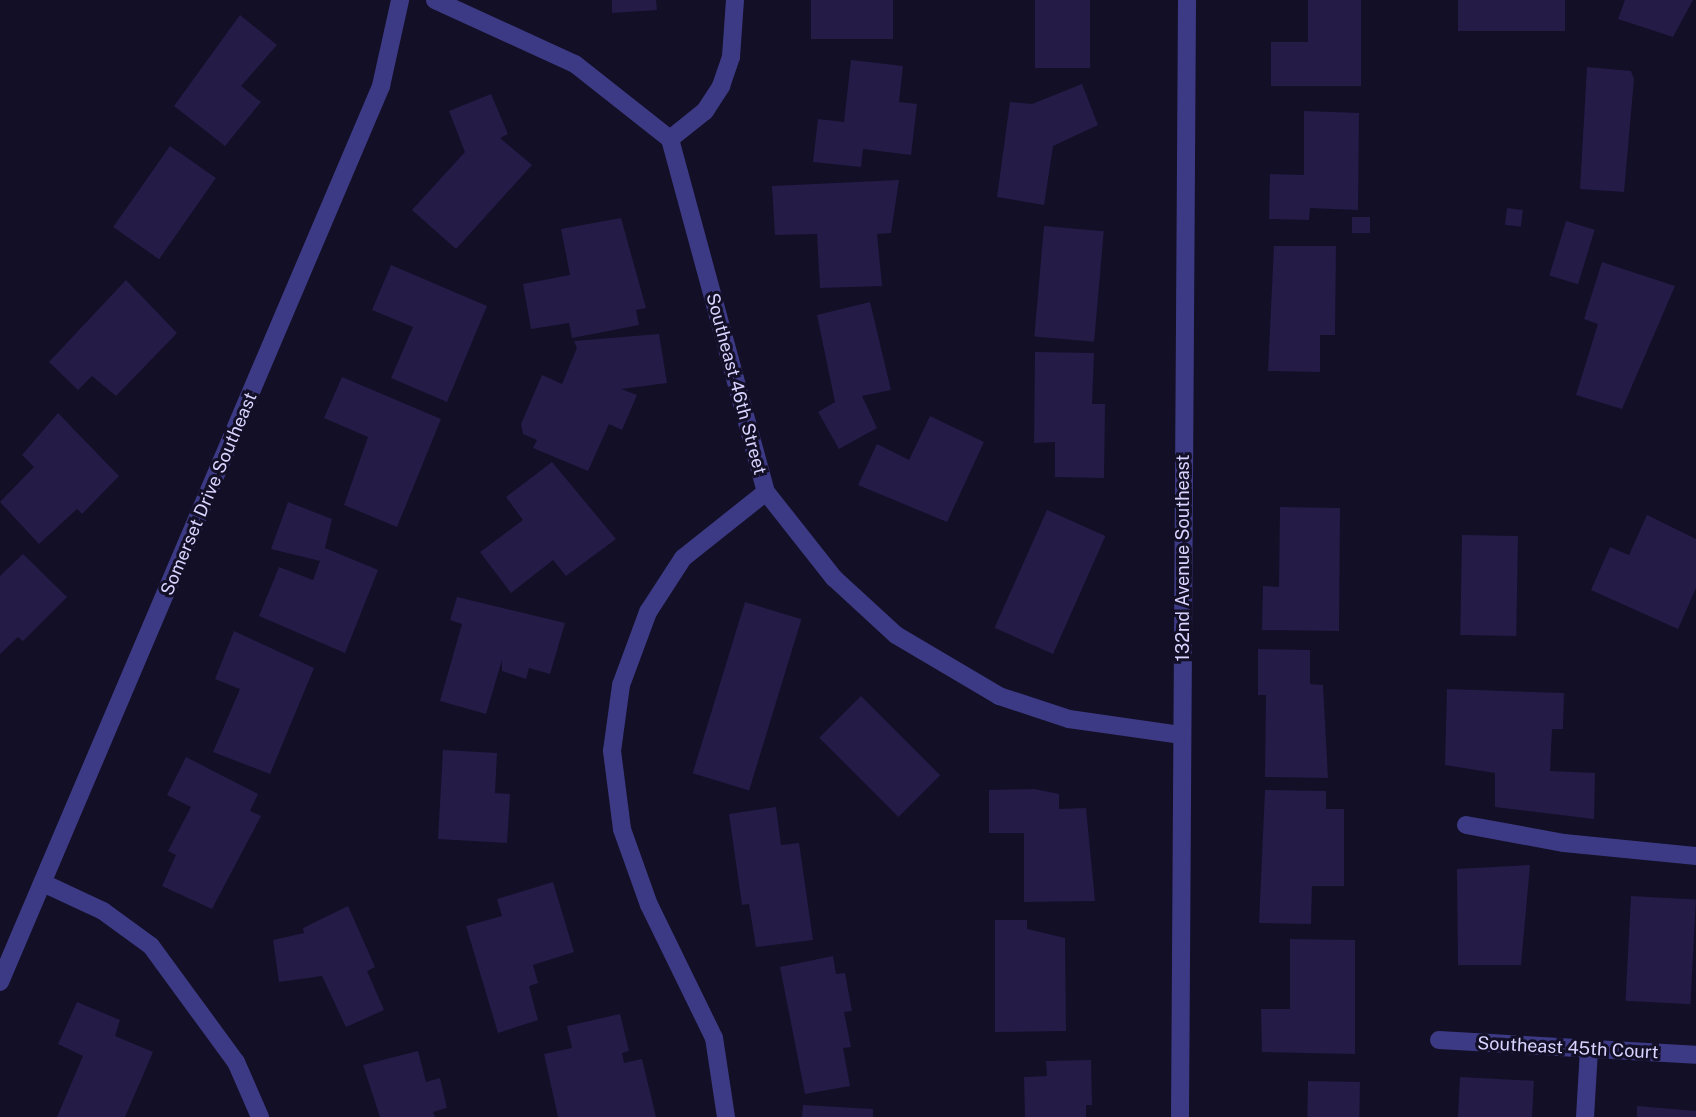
<!DOCTYPE html>
<html>
<head>
<meta charset="utf-8">
<style>
	body { margin:0 }
	#map { position:relative; width:1696px; height:1117px; overflow:hidden; background:#130f26; font-family:"Public Sans",sans-serif }
	div>[style] { position:absolute }
	.building>* { inset:0; background:#241b47; transform-origin:0 0 }
	.lane>* { height:18px; margin:-9px; padding:0 9px; transform-origin:9px; border-radius:9px; background:#3d3a85 }
	.street>* { height:18px; margin:-9px; padding:0 9px; transform-origin:9px; border-radius:9px; background:#3d3a85 }
	span { translate:-50% -50%; white-space:nowrap; text-align:center; line-height:1.15; -webkit-text-stroke:6px #130f26; paint-order:stroke }
	.street-label { font-size:18px; color:#d9d4ff }
</style>
</head>
<body>
<div id="map">
	<div class="building">
		<div style="clip-path:polygon(612px 0,656px 0,657px 10px,612px 13px)"></div>
		<div style="left:811px;top:0;width:82px;height:39px"></div>
		<div style="left:1035px;top:0;width:55px;height:68px"></div>
		<div style="clip-path:polygon(1308px 0,1361px 0,1361px 86px,1271px 86px,1271px 42px,1308px 42px)"></div>
		<div style="left:1458px;top:0;width:107px;height:31px"></div>
		<div style="clip-path:polygon(1625px 0,1693px 0,1673px 37px,1618px 19px)"></div>
		<div style="clip-path:polygon(240px 15px,277px 45px,241px 86px,261px 102px,225px 146px,174px 106px)"></div>
		<div style="clip-path:polygon(851px 60px,903px 66px,899px 102px,917px 104px,911px 155px,863px 149px,861px 167px,813px 162px,818px 119px,844px 122px)"></div>
		<div style="clip-path:polygon(1587px 67px,1631px 71px,1634px 79px,1624px 192px,1580px 189px)"></div>
		<div style="clip-path:polygon(1082px 84px,1098px 125px,1053px 146px,1044px 205px,997px 197px,1010px 102px,1032px 104px)"></div>
		<div style="clip-path:polygon(491px 94px,508px 134px,500px 138px,532px 165px,456px 249px,412px 210px,465px 152px,449px 111px)"></div>
		<div style="clip-path:polygon(1304px 111px,1359px 113px,1358px 210px,1310px 208px,1309px 220px,1269px 219px,1270px 174px,1304px 175px)"></div>
		<div style="left:170px;top:146px;width:56px;height:99px;rotate:35deg"></div>
		<div style="clip-path:polygon(899px 180px,891px 233px,877px 234px,882px 286px,820px 288px,817px 234px,775px 235px,772px 186px)"></div>
		<div style="left:1507px;top:208px;width:16px;height:17px;rotate:7deg"></div>
		<div style="left:1352px;top:217px;width:18px;height:16px"></div>
		<div style="clip-path:polygon(621px 218px,646px 308px,636px 310px,639px 325px,572px 338px,569px 323px,531px 329px,523px 284px,570px 275px,561px 229px)"></div>
		<div style="left:1566px;top:221px;width:30px;height:57px;rotate:17deg"></div>
		<div style="left:1044px;top:226px;width:60px;height:111px;rotate:5deg"></div>
		<div style="clip-path:polygon(1274px 246px,1336px 246px,1335px 335px,1320px 335px,1320px 372px,1268px 371px)"></div>
		<div style="clip-path:polygon(1602px 262px,1675px 286px,1622px 409px,1576px 395px,1598px 324px,1584px 319px)"></div>
		<div style="clip-path:polygon(391px 265px,487px 306px,447px 402px,391px 378px,413px 327px,372px 310px)"></div>
		<div style="clip-path:polygon(126px 280px,177px 333px,116px 396px,92px 376px,78px 390px,49px 362px)"></div>
		<div style="clip-path:polygon(870px 302px,891px 390px,862px 396px,877px 428px,839px 449px,818px 412px,835px 402px,817px 315px)"></div>
		<div style="clip-path:polygon(659px 334px,667px 383px,621px 389px,637px 395px,622px 430px,609px 424px,588px 471px,533px 448px,537px 440px,523px 434px,521px 424px,542px 375px,562px 384px,577px 348px,574px 341px)"></div>
		<div style="clip-path:polygon(1035px 352px,1094px 353px,1092px 404px,1105px 404px,1104px 478px,1055px 477px,1055px 442px,1034px 443px)"></div>
		<div style="clip-path:polygon(342px 377px,441px 419px,397px 527px,344px 505px,368px 437px,324px 418px)"></div>
		<div style="clip-path:polygon(58px 413px,119px 476px,82px 514px,77px 509px,39px 544px,0 502px,34px 467px,22px 455px)"></div>
		<div style="clip-path:polygon(930px 416px,984px 442px,947px 522px,858px 485px,877px 444px,909px 460px)"></div>
		<div style="clip-path:polygon(552px 462px,616px 539px,566px 576px,553px 560px,511px 593px,480px 552px,523px 520px,506px 497px)"></div>
		<div style="clip-path:polygon(288px 502px,332px 519px,325px 548px,378px 570px,345px 653px,259px 616px,279px 567px,313px 580px,320px 561px,271px 549px)"></div>
		<div style="clip-path:polygon(1280px 507px,1340px 508px,1339px 631px,1262px 630px,1263px 586px,1279px 587px)"></div>
		<div style="left:1047px;top:510px;width:64px;height:129px;rotate:24deg"></div>
		<div style="clip-path:polygon(1647px 515px,1696px 539px,1696px 588px,1678px 629px,1591px 590px,1610px 547px,1629px 555px)"></div>
		<div style="left:1462px;top:535px;width:56px;height:100px;rotate:1deg"></div>
		<div style="clip-path:polygon(23px 554px,67px 597px,23px 641px,18px 637px,0 654px,0 576px)"></div>
		<div style="clip-path:polygon(457px 597px,565px 623px,550px 674px,529px 668px,526px 679px,502px 671px,502px 660px,486px 714px,440px 701px,462px 624px,450px 620px)"></div>
		<div style="left:745px;top:602px;width:59px;height:179px;rotate:17deg"></div>
		<div style="clip-path:polygon(234px 631px,314px 668px,270px 774px,213px 752px,240px 689px,215px 679px)"></div>
		<div style="clip-path:polygon(1258px 649px,1310px 650px,1310px 684px,1323px 685px,1328px 778px,1265px 777px,1266px 695px,1258px 695px)"></div>
		<div style="clip-path:polygon(1447px 689px,1564px 693px,1563px 729px,1552px 729px,1550px 771px,1595px 773px,1594px 819px,1495px 807px,1495px 773px,1445px 765px)"></div>
		<div style="left:861px;top:696px;width:112px;height:59px;rotate:45deg"></div>
		<div style="clip-path:polygon(443px 750px,497px 753px,495px 793px,510px 794px,507px 843px,438px 839px)"></div>
		<div style="clip-path:polygon(186px 757px,258px 794px,250px 811px,261px 816px,212px 909px,162px 886px,176px 855px,168px 851px,191px 807px,167px 795px)"></div>
		<div style="clip-path:polygon(1034px 789px,1059px 794px,1059px 809px,1086px 808px,1095px 901px,1024px 902px,1024px 833px,989px 833px,989px 790px)"></div>
		<div style="clip-path:polygon(1265px 790px,1326px 791px,1326px 809px,1344px 809px,1344px 886px,1312px 886px,1311px 924px,1259px 923px)"></div>
		<div style="clip-path:polygon(776px 807px,781px 845px,799px 843px,813px 940px,756px 947px,749px 904px,742px 905px,729px 814px)"></div>
		<div style="clip-path:polygon(1530px 865px,1521px 965px,1458px 965px,1457px 869px)"></div>
		<div style="clip-path:polygon(553px 882px,574px 952px,533px 965px,538px 983px,529px 986px,538px 1020px,498px 1033px,466px 926px,502px 916px,497px 899px)"></div>
		<div style="left:1631px;top:896px;width:65px;height:105px;rotate:3deg"></div>
		<div style="clip-path:polygon(348px 906px,375px 967px,367px 971px,384px 1010px,346px 1027px,322px 976px,279px 982px,273px 940px,304px 933px,303px 928px)"></div>
		<div style="clip-path:polygon(995px 920px,1027px 920px,1027px 929px,1065px 938px,1066px 1031px,995px 1032px)"></div>
		<div style="clip-path:polygon(1290px 939px,1355px 940px,1355px 1054px,1262px 1052px,1261px 1009px,1290px 1009px)"></div>
		<div style="clip-path:polygon(833px 956px,836px 974px,845px 973px,852px 1011px,844px 1012px,851px 1047px,843px 1048px,850px 1086px,805px 1094px,780px 967px)"></div>
		<div style="clip-path:polygon(77px 1002px,120px 1020px,115px 1036px,153px 1052px,125px 1117px,57px 1117px,83px 1056px,58px 1044px)"></div>
		<div style="clip-path:polygon(620px 1014px,629px 1051px,622px 1053px,624px 1063px,642px 1059px,656px 1117px,558px 1117px,544px 1054px,572px 1048px,567px 1026px)"></div>
		<div style="clip-path:polygon(418px 1051px,426px 1082px,440px 1078px,447px 1108px,433px 1112px,435px 1117px,380px 1117px,363px 1065px)"></div>
		<div style="clip-path:polygon(1091px 1060px,1092px 1105px,1086px 1105px,1086px 1117px,1025px 1117px,1024px 1077px,1047px 1076px,1046px 1061px)"></div>
		<div style="left:1460px;top:1077px;width:74px;height:40px;rotate:3deg"></div>
		<div style="left:1308px;top:1081px;width:52px;height:36px;rotate:1deg"></div>
		<div style="clip-path:polygon(803px 1105px,873px 1109px,873px 1117px,802px 1117px)"></div>
		<div style="clip-path:polygon(1637px 1106px,1696px 1111px,1696px 1117px,1637px 1117px)"></div>
	</div>
	<div class="lane">
		<div style="left:1466px;top:825px;width:100px;rotate:10.4deg"></div>
		<div style="left:1564px;top:843px;width:133px;rotate:5.6deg"></div>
	</div>
	<div class="street">
		<div style="left:435px;top:0;width:154px;rotate:24.6deg"></div>
		<div style="left:575px;top:64px;width:121px;rotate:38.3deg"></div>
		<div style="left:670px;top:139px;width:366px;rotate:74.8deg"></div>
		<div style="left:766px;top:492px;width:110px;rotate:51.7deg"></div>
		<div style="left:834px;top:578px;width:84px;rotate:42.6deg"></div>
		<div style="left:896px;top:635px;width:120px;rotate:30.6deg"></div>
		<div style="left:999px;top:696px;width:74px;rotate:18.2deg"></div>
		<div style="left:1069px;top:719px;width:114px;rotate:8.1deg"></div>
		<div style="left:670px;top:139px;width:45px;rotate:-38.7deg"></div>
		<div style="left:705px;top:111px;width:30px;rotate:-57deg"></div>
		<div style="left:721px;top:86px;width:31px;rotate:-71deg"></div>
		<div style="left:731px;top:57px;width:57px;rotate:-86deg"></div>
		<div style="left:43px;top:883px;width:66px;rotate:25deg"></div>
		<div style="left:103px;top:911px;width:59px;rotate:36.1deg"></div>
		<div style="left:151px;top:946px;width:144px;rotate:53.8deg"></div>
		<div style="left:236px;top:1062px;width:60px;rotate:66.4deg"></div>
		<div style="left:0;top:982px;width:974px;rotate:-66.96deg"></div>
		<div style="left:381px;top:86px;width:88px;rotate:-77.5deg"></div>
		<div style="left:1439px;top:1040px;width:257px;rotate:3.3deg"></div>
		<div style="left:726px;top:1117px;width:80px;rotate:-98.6deg"></div>
		<div style="left:714px;top:1038px;width:148px;rotate:-116deg"></div>
		<div style="left:649px;top:905px;width:81px;rotate:-109.6deg"></div>
		<div style="left:622px;top:829px;width:79px;rotate:-97.3deg"></div>
		<div style="left:612px;top:751px;width:67px;rotate:-82.2deg"></div>
		<div style="left:621px;top:685px;width:78px;rotate:-69.7deg"></div>
		<div style="left:648px;top:612px;width:64px;rotate:-57.1deg"></div>
		<div style="left:683px;top:558px;width:106px;rotate:-38.5deg"></div>
		<div style="left:1180px;top:1117px;width:1117px;rotate:-89.64deg"></div>
		<div style="left:1585px;top:1117px;width:68px;rotate:-86.6deg"></div>
	</div>
	<div class="street-label">
		<span style="left:736px;top:384px;rotate:75deg">Southeast 46th Street</span>
		<span style="left:209px;top:494px;rotate:-67deg">Somerset Drive Southeast</span>
		<span style="left:1183px;top:558px;rotate:-90deg">132nd Avenue Southeast</span>
		<span style="left:1568px;top:1048px;rotate:3deg">Southeast 45th Court</span>
	</div>
</div>
</body>
</html>
